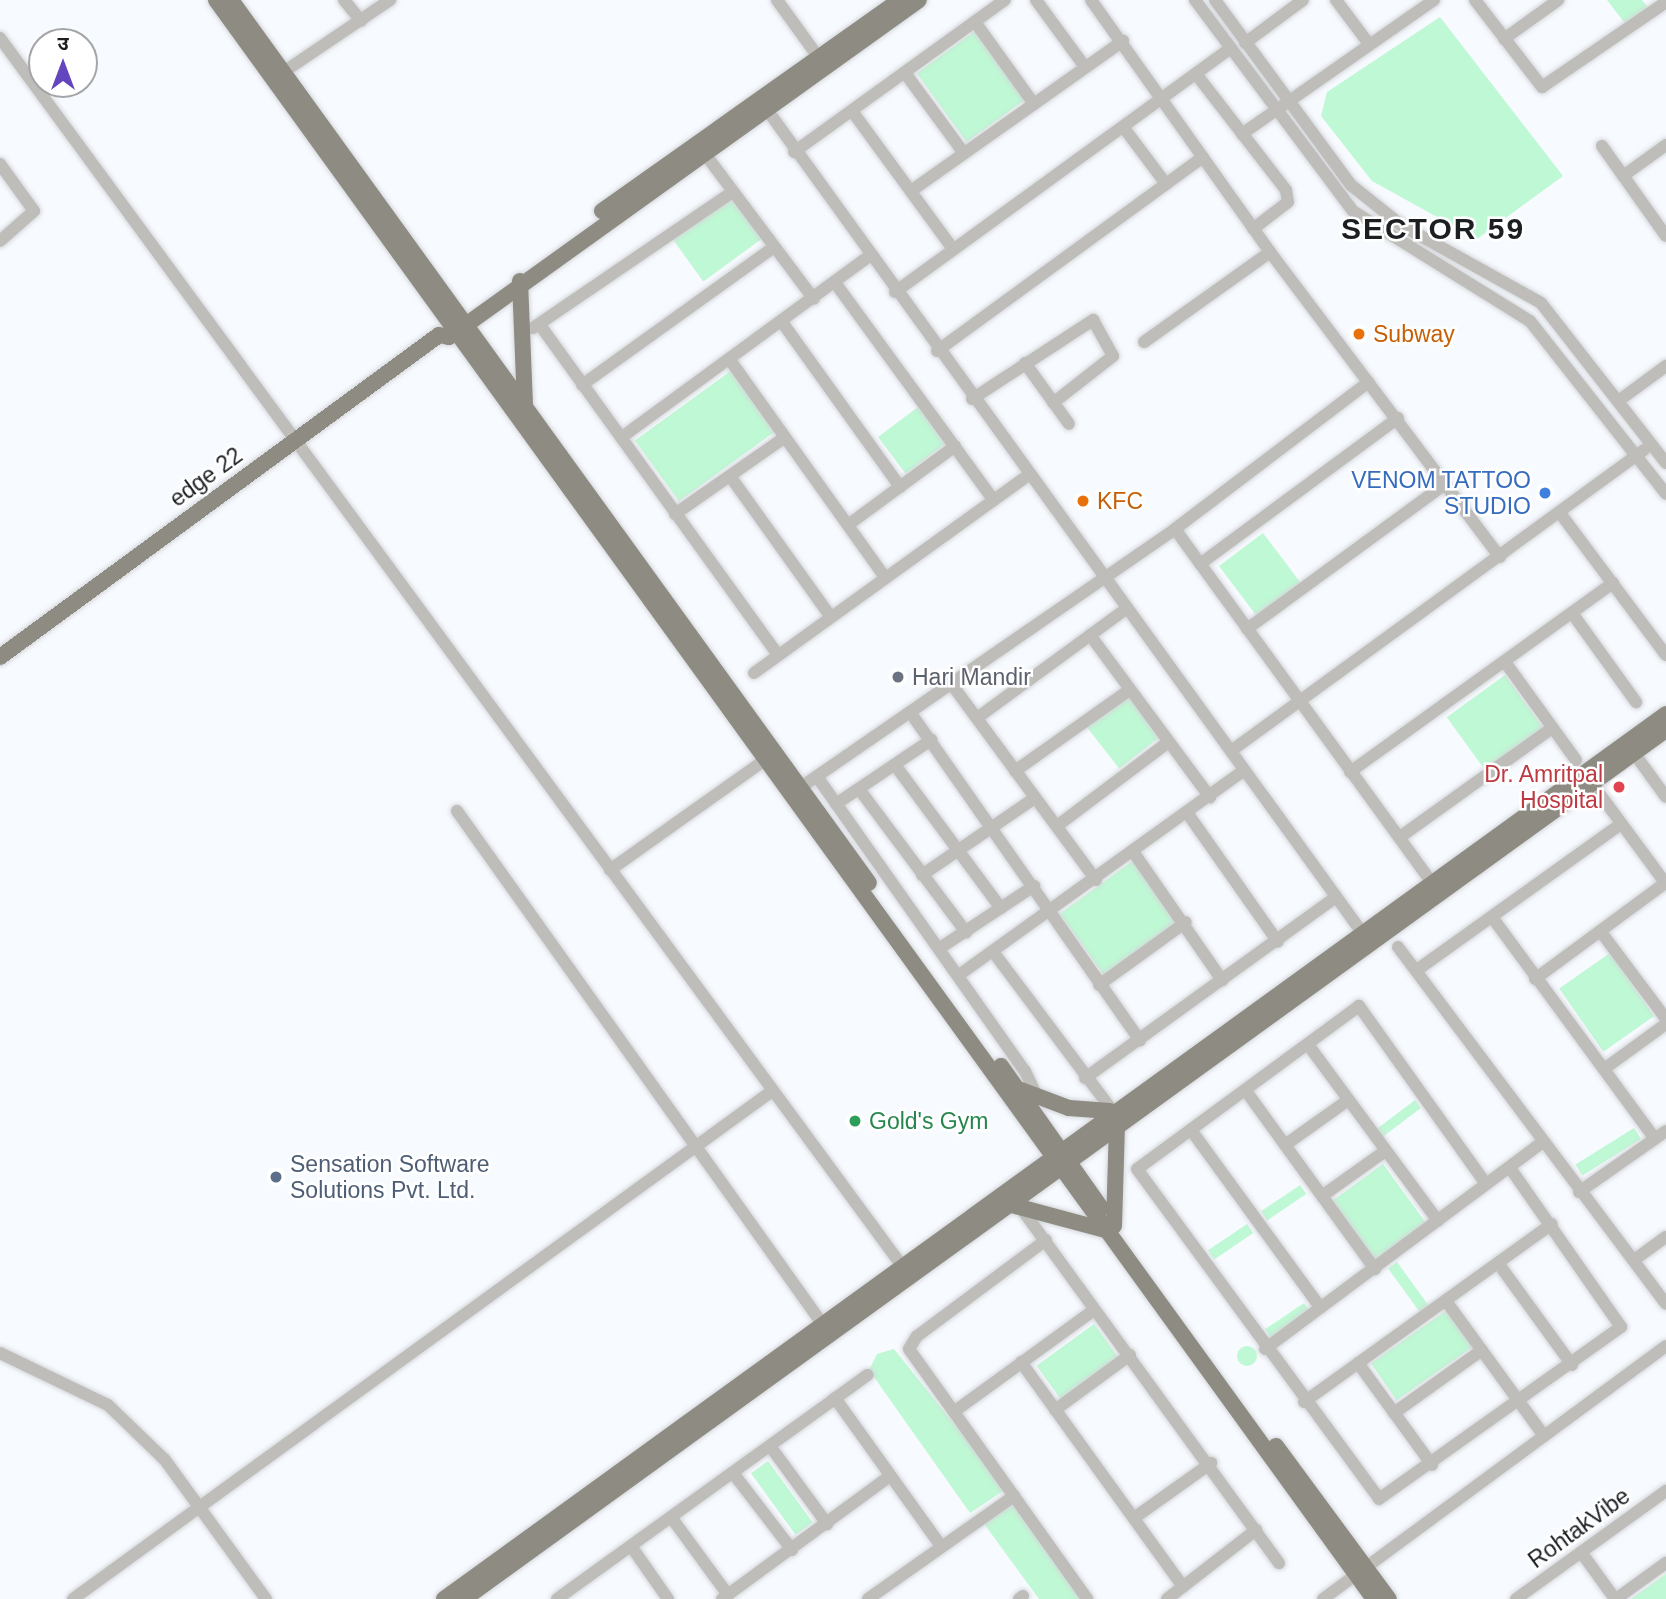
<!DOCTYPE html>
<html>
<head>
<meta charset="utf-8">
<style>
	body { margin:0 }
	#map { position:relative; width:1666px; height:1599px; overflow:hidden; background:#f7fafe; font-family:Helvetica,"Noto Sans Devanagari",sans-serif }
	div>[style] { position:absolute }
	.green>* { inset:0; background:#bff8d4; transform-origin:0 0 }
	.round { border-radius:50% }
	.roads { filter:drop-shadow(0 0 2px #d4d7db) drop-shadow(0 0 2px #d4d7db) }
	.minor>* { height:12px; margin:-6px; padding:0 6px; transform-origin:6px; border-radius:6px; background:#bfbdb9 }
	.major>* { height:16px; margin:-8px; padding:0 8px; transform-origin:8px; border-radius:8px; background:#8e8b82 }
	.dots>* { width:19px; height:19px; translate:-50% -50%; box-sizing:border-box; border:4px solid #fff; border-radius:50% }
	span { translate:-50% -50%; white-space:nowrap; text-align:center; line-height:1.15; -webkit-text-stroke:5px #fff; paint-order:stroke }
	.food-label { font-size:23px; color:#c56008 }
	.left { translate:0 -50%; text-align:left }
	.street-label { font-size:23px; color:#1c1f22 }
	.shop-label { font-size:23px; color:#366cbe }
	.right { translate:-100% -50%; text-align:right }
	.worship-label { font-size:23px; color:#5b616d }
	.health-label { font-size:23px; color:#be3a42 }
	.leisure-label { font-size:23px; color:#27864d }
	.service-label { font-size:23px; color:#4e5e75 }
	.district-label { font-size:30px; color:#1c1f22; font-weight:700; letter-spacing:2px }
	.north { position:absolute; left:28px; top:28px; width:70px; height:70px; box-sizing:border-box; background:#fff; border:2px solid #a4a5a7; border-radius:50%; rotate:0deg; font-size:19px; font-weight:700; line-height:28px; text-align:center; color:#1c1f22 }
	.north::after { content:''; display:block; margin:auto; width:24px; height:32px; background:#6345be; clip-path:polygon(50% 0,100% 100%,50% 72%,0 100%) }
</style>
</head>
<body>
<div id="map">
	<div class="green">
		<div style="clip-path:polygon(1607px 0,1642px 0,1649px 9px,1627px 26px)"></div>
		<div style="clip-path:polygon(1440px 17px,1563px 176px,1477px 239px,1372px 181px,1321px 116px,1327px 92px)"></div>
		<div style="left:975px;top:31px;width:85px;height:72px;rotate:54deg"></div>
		<div style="left:731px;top:197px;width:52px;height:72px;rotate:54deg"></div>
		<div style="left:732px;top:370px;width:75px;height:120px;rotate:54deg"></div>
		<div style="left:918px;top:407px;width:46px;height:50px;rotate:53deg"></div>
		<div style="left:1263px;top:533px;width:64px;height:55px;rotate:53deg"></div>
		<div style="left:1505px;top:675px;width:68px;height:72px;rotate:54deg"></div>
		<div style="left:1127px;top:694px;width:54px;height:52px;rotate:52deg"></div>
		<div style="left:1134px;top:860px;width:76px;height:92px;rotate:54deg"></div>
		<div style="left:1610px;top:953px;width:77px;height:62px;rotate:55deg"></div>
		<div style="left:1415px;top:1100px;width:10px;height:48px;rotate:53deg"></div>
		<div style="left:1634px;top:1128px;width:13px;height:69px;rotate:58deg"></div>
		<div style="left:1383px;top:1164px;width:74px;height:63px;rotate:54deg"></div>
		<div style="left:1300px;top:1185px;width:11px;height:47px;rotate:56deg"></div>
		<div style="left:1247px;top:1224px;width:11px;height:47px;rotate:56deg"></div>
		<div style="left:1397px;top:1262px;width:54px;height:11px;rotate:54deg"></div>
		<div style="left:1304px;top:1303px;width:11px;height:47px;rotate:56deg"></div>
		<div style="left:1447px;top:1310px;width:45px;height:93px;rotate:55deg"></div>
		<div style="left:1094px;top:1324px;width:41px;height:71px;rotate:54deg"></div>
		<div class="round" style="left:1237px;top:1346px;width:20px;height:20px"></div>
		<div style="clip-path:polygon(894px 1349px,1006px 1489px,970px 1513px,869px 1370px,877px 1354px)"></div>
		<div style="left:768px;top:1461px;width:76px;height:21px;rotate:54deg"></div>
		<div style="clip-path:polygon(1014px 1498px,1085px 1599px,1039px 1599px,982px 1521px)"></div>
		<div style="clip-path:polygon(1666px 1574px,1666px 1599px,1631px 1599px)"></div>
	</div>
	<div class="roads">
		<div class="minor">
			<div style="left:344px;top:0;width:27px;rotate:51deg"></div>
			<div style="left:777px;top:0;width:80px;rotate:54.1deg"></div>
			<div style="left:1036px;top:0;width:83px;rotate:53.8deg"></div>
			<div style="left:1091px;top:0;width:309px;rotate:54.6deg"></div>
			<div style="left:1270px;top:252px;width:382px;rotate:53deg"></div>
			<div style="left:1195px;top:0;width:264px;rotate:53.2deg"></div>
			<div style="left:1353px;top:211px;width:208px;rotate:31.9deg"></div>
			<div style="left:1530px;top:321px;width:220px;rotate:51.8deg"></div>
			<div style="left:1215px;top:0;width:230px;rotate:53.7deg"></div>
			<div style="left:1351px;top:185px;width:64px;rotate:38.7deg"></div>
			<div style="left:1401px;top:225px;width:160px;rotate:29.1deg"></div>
			<div style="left:1541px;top:303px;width:203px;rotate:52deg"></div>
			<div style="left:1336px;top:0;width:55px;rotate:53.1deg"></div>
			<div style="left:1475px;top:0;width:110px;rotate:52.4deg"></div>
			<div style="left:1542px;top:87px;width:150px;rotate:-34.4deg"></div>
			<div style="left:975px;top:22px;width:101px;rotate:54.3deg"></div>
			<div style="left:0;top:38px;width:1520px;rotate:53.7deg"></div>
			<div style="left:1504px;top:39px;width:67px;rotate:-35.8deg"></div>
			<div style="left:1245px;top:43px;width:72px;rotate:-36.6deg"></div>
			<div style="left:285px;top:71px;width:127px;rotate:-34.1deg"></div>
			<div style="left:905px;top:73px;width:98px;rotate:53.7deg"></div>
			<div style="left:1196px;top:74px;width:147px;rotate:52.2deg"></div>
			<div style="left:1286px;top:190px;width:12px;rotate:81deg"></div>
			<div style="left:1288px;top:202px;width:44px;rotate:142.4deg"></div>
			<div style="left:768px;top:111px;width:1012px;rotate:54.13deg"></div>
			<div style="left:852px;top:111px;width:171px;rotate:53.8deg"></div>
			<div style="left:1124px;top:128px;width:70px;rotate:53.1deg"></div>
			<div style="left:1242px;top:134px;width:234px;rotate:-34.9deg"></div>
			<div style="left:1602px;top:146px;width:110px;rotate:54.6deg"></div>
			<div style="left:794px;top:152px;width:260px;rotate:-35.8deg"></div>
			<div style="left:705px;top:154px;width:181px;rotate:53.1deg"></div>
			<div style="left:0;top:164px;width:58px;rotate:54.1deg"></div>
			<div style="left:34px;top:211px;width:45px;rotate:138.6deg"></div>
			<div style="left:1623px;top:176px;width:53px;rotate:-35.8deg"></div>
			<div style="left:911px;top:191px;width:260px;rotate:-35.3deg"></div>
			<div style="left:836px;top:284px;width:265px;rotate:53.9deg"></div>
			<div style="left:895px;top:292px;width:414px;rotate:-36deg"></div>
			<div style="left:782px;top:322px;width:203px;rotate:54.4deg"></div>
			<div style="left:540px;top:325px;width:407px;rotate:54.2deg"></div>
			<div style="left:533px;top:328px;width:241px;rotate:-34.3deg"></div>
			<div style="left:1144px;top:342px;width:155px;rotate:-35.5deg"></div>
			<div style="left:937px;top:351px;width:329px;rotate:-36.1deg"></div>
			<div style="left:730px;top:360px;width:267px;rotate:54.5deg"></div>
			<div style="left:1025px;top:363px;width:75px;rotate:54.2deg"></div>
			<div style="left:582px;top:385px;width:235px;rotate:-35.7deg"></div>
			<div style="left:972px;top:399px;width:145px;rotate:-33.1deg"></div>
			<div style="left:1093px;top:320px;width:41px;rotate:60.9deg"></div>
			<div style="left:1113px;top:356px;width:76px;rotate:141.9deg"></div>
			<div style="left:1621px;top:399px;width:56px;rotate:-36.3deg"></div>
			<div style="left:622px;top:437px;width:305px;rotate:-36.2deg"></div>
			<div style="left:730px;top:476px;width:173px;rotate:54.4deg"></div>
			<div style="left:1560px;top:513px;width:177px;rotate:53.3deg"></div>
			<div style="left:675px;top:514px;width:133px;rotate:-34.9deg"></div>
			<div style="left:848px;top:525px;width:133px;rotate:-36.4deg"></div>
			<div style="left:1175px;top:529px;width:435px;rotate:54deg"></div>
			<div style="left:1200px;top:564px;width:246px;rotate:-36.4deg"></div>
			<div style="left:1572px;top:613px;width:110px;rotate:54.3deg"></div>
			<div style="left:1247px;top:629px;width:245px;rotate:-36.2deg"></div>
			<div style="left:1090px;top:635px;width:202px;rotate:53.5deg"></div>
			<div style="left:1505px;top:662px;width:121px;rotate:54.1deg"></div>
			<div style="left:754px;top:673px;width:337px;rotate:-35.8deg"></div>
			<div style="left:950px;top:682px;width:246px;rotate:53.6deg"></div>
			<div style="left:910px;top:712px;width:401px;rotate:55deg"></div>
			<div style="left:977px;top:718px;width:185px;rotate:-36.2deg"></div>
			<div style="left:1231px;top:751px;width:511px;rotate:-36.09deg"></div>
			<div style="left:1634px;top:753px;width:54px;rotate:54deg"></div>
			<div style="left:895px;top:765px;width:178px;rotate:53.5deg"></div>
			<div style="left:1015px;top:771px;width:138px;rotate:-35.3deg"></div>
			<div style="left:1350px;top:772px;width:324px;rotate:-35.7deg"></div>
			<div style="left:818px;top:778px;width:359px;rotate:54.8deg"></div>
			<div style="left:1025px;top:1071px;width:31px;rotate:65deg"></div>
			<div style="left:859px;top:789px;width:179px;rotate:53.2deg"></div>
			<div style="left:1596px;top:789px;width:118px;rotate:53.6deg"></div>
			<div style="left:794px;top:792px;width:463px;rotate:-34.6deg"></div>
			<div style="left:1175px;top:529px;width:243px;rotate:-37.2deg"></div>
			<div style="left:836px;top:804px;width:115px;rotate:-34deg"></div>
			<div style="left:457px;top:811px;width:627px;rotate:54.54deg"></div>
			<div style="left:1188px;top:814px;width:156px;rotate:54.9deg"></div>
			<div style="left:1057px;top:826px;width:136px;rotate:-37deg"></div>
			<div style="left:1400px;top:837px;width:186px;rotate:-35.6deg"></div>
			<div style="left:1134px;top:853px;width:155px;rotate:55.3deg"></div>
			<div style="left:610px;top:870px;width:191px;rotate:-35.4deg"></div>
			<div style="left:922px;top:875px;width:137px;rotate:-34.3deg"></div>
			<div style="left:1492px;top:917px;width:275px;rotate:53.7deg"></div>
			<div style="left:1601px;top:932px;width:109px;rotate:53.2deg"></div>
			<div style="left:1398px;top:947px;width:446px;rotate:53.1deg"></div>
			<div style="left:940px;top:948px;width:113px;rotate:-33.4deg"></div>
			<div style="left:994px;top:953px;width:196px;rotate:53.1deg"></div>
			<div style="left:1417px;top:970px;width:251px;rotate:-35.6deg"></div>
			<div style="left:959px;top:975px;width:350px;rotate:-35.7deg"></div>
			<div style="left:1535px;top:979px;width:162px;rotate:-36.4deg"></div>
			<div style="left:1099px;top:985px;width:107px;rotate:-35.9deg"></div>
			<div style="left:1309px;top:1046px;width:217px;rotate:53.6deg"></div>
			<div style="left:1604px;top:1069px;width:77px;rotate:-36deg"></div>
			<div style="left:1085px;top:1078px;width:308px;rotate:-35.8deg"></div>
			<div style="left:1246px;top:1091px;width:220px;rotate:54.1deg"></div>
			<div style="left:1191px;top:1130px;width:220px;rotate:53.9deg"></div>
			<div style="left:1285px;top:1145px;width:77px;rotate:-35.5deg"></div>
			<div style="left:1486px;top:1184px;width:219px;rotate:-125.5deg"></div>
			<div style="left:1359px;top:1006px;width:275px;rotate:143.7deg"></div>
			<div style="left:1137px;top:1169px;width:409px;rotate:53.7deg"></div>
			<div style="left:1379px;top:1499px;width:297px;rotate:-35.4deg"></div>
			<div style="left:1621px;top:1327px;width:194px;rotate:-124.9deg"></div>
			<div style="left:1579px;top:1192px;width:106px;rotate:-35deg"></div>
			<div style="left:1322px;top:1196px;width:77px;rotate:-35.5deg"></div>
			<div style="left:1021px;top:1208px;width:439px;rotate:54deg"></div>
			<div style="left:1046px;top:1240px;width:161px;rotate:143.3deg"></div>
			<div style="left:917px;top:1336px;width:15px;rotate:122deg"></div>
			<div style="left:909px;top:1349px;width:307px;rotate:54.5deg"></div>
			<div style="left:1634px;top:1260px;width:39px;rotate:-36deg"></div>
			<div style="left:1498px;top:1263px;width:126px;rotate:54deg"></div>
			<div style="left:1446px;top:1301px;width:167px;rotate:54deg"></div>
			<div style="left:1265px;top:1349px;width:347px;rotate:-36.7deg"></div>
			<div style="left:0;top:1353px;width:120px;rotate:25.7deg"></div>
			<div style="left:108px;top:1405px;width:79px;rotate:44deg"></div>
			<div style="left:165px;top:1460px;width:172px;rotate:54deg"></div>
			<div style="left:1021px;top:1362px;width:277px;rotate:54.2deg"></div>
			<div style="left:1358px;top:1363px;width:126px;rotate:54deg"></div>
			<div style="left:835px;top:1398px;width:182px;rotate:54.4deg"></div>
			<div style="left:1304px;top:1402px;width:305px;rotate:-35.7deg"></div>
			<div style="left:1055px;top:1410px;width:93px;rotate:-36.3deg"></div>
			<div style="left:955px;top:1411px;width:172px;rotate:-36deg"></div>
			<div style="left:1394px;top:1413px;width:108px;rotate:-35.6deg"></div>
			<div style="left:770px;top:1446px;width:97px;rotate:53.8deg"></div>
			<div style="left:733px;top:1473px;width:97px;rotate:52.5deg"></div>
			<div style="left:671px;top:1517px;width:97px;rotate:53.8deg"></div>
			<div style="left:1134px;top:1518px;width:95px;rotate:-35.5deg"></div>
			<div style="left:631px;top:1546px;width:65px;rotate:55.1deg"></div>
			<div style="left:1581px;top:1552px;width:58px;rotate:54.1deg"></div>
			<div style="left:73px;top:1599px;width:864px;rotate:-36.01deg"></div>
			<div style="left:557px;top:1599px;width:383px;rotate:-35.8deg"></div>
			<div style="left:722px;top:1599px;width:208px;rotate:-36.2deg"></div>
			<div style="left:868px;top:1599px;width:179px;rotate:-35.2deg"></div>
			<div style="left:1019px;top:1599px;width:5px;rotate:-37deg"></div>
			<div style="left:1167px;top:1599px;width:113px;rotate:-37.8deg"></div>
			<div style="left:1323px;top:1599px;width:426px;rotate:-36.4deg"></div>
			<div style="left:1516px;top:1599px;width:185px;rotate:-35.8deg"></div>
			<div style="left:1616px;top:1599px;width:62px;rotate:-35.8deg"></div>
		</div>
		<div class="major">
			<div style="left:216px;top:0;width:1974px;rotate:54.09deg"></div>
			<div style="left:231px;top:0;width:1089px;rotate:54.15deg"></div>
			<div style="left:602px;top:211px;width:365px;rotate:-35.3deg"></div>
			<div style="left:520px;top:281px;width:124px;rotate:87.7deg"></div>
			<div style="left:439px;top:335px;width:10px;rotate:11deg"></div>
			<div style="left:449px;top:337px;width:578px;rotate:-35.64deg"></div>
			<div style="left:0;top:657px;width:544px;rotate:-36.26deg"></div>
			<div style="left:1001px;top:1066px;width:174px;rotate:54.8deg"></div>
			<div style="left:1021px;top:1090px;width:51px;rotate:20.6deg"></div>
			<div style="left:1069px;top:1108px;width:41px;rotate:4.2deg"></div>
			<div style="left:1008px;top:1204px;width:100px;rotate:15deg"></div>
			<div style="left:1114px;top:1226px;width:102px;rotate:-88.3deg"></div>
			<div style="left:1276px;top:1446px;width:190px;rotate:53.6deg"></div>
			<div style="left:444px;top:1599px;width:1509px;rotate:-35.91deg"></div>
			<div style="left:464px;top:1599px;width:1483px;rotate:-35.87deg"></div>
		</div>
	</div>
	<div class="dots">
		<div style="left:1359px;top:334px;background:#e8710a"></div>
		<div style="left:1545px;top:493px;background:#3f7fe0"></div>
		<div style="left:1083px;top:501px;background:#e8710a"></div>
		<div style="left:898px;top:677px;background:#6b7280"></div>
		<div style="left:1619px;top:787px;background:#e0444e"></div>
		<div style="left:855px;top:1121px;background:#2e9e5b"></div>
		<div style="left:276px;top:1177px;background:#5c6f8a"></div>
	</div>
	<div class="food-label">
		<span class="left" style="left:1373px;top:334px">Subway</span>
		<span class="left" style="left:1097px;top:501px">KFC</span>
	</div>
	<div class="street-label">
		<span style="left:206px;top:477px;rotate:-36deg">edge 22</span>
		<span style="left:1579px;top:1528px;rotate:-36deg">RohtakVibe</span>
	</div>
	<div class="shop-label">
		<span class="right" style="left:1531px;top:493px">VENOM TATTOO<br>STUDIO</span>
	</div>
	<div class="worship-label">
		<span class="left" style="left:912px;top:677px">Hari Mandir</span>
	</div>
	<div class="health-label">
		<span class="right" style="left:1603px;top:787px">Dr. Amritpal<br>Hospital</span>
	</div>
	<div class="leisure-label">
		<span class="left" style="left:869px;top:1121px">Gold's Gym</span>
	</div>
	<div class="service-label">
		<span class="left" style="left:290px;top:1177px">Sensation Software<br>Solutions Pvt. Ltd.</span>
	</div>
	<div class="district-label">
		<span style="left:1433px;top:229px">SECTOR 59</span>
	</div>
	<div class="north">उ</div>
</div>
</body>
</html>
